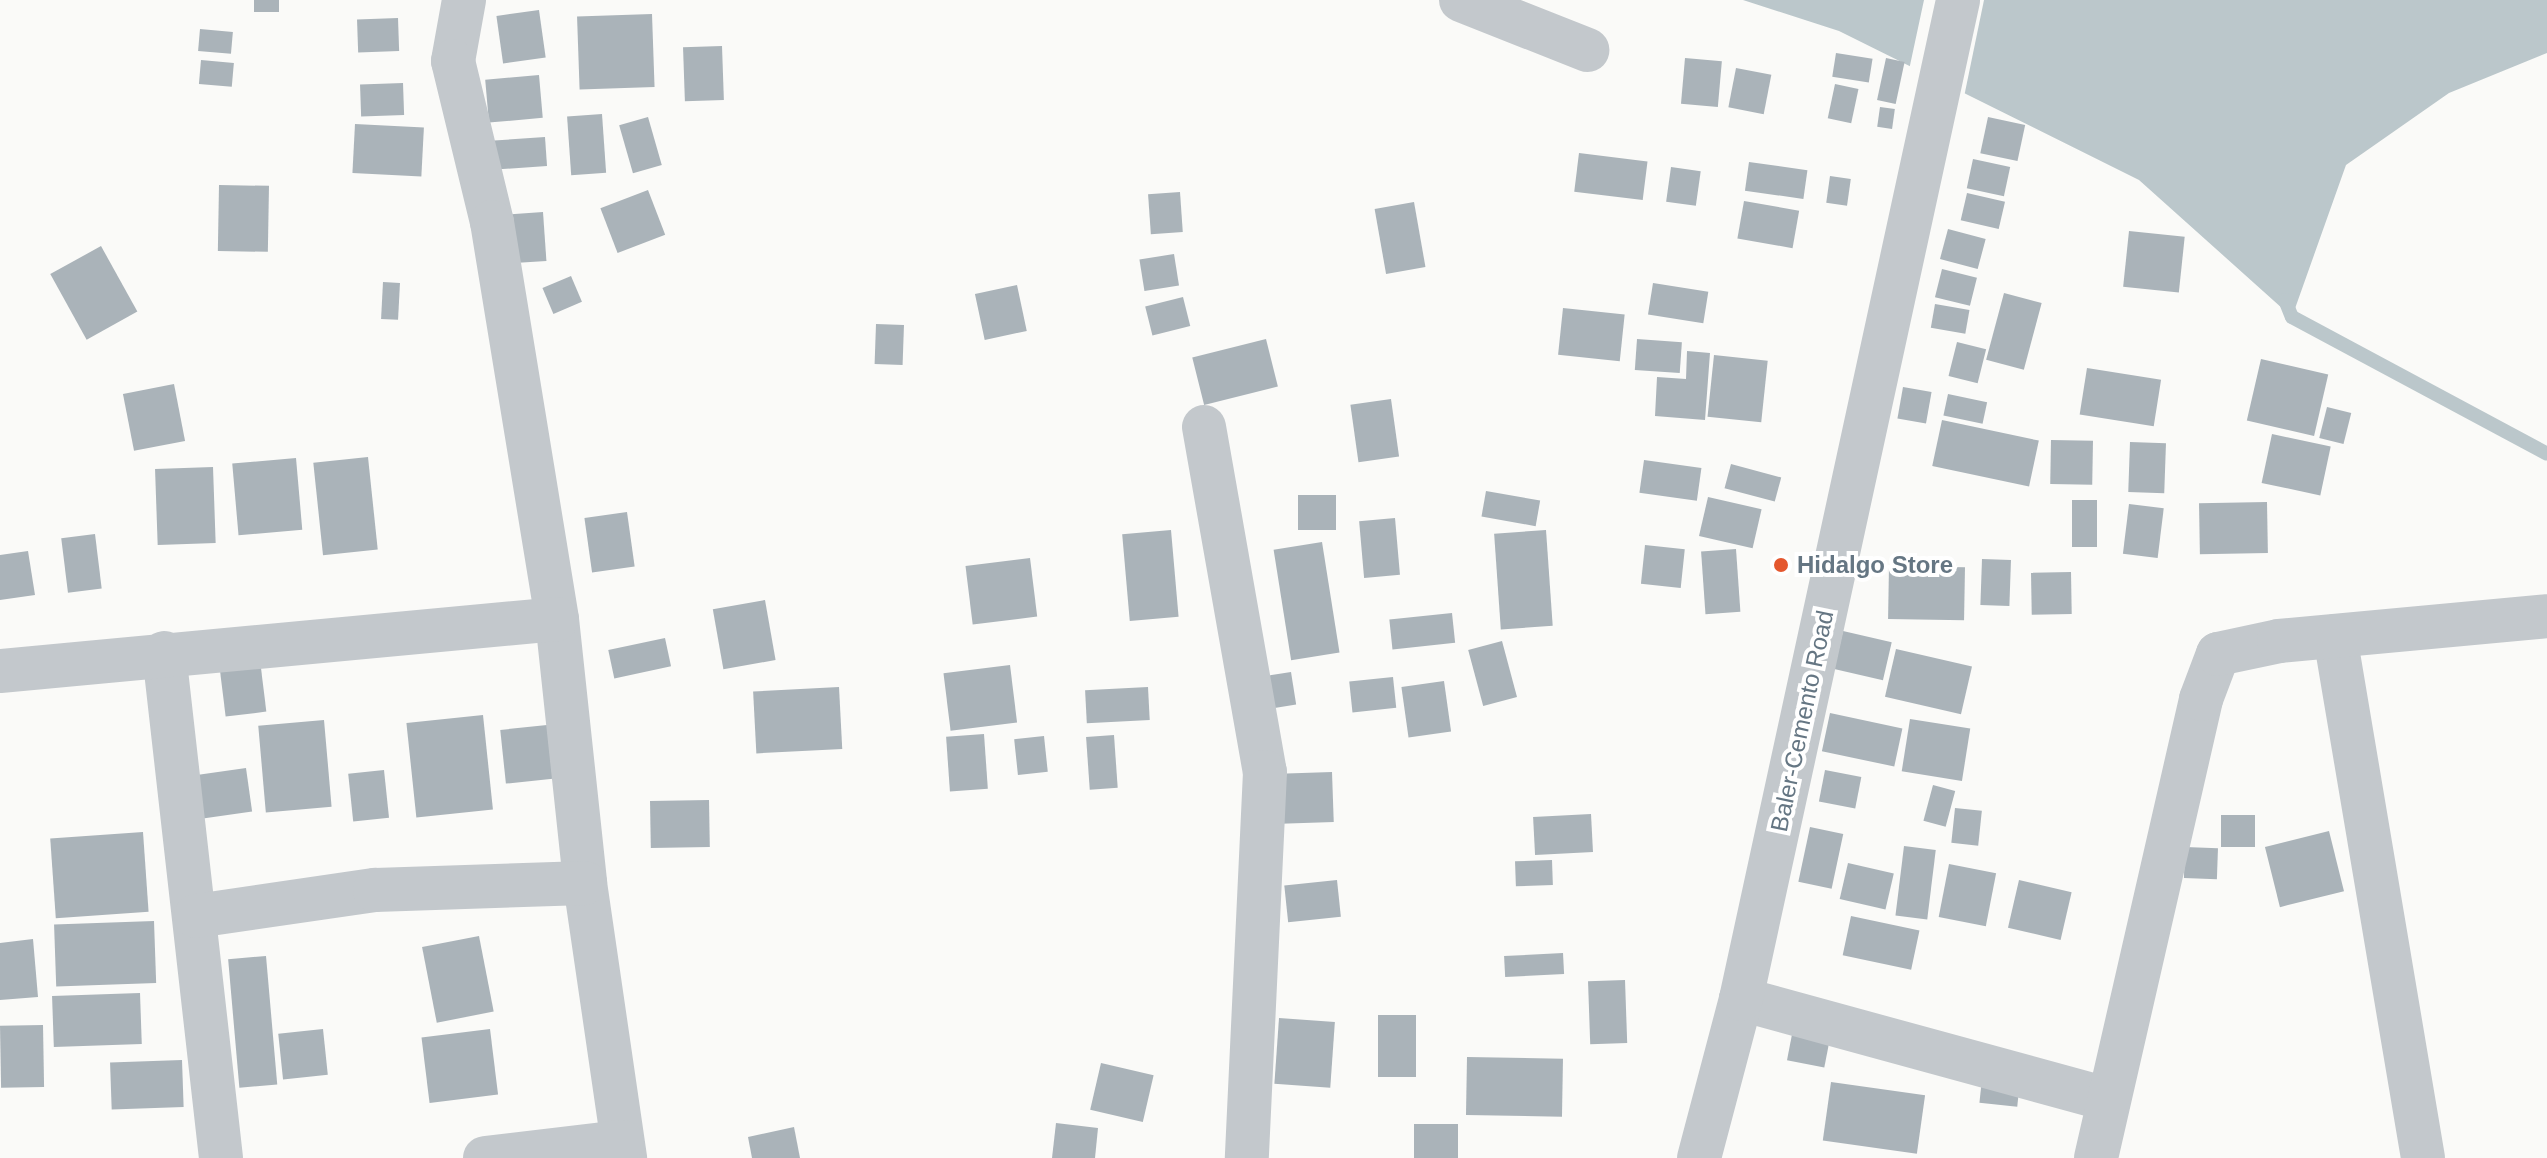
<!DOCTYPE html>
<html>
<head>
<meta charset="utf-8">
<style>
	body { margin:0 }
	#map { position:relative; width:2547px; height:1158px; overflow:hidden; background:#fafaf8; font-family:Helvetica,sans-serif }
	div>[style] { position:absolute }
	.water>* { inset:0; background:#bbc7cb }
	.pier>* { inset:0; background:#fafaf8 }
	.stream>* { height:14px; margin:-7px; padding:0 7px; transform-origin:7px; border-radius:7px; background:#bbc7cb }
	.building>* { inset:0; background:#aab3b9; transform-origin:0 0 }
	.minor>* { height:44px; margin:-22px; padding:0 22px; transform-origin:22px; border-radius:22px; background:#c3c8cc }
	.dots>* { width:22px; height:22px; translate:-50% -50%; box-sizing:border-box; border:4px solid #fff; border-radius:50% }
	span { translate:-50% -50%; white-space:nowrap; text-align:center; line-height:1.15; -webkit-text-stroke:8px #fff; paint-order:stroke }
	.poi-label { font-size:24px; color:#657683; font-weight:700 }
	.left { translate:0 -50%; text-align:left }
	.street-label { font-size:24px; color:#657683 }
</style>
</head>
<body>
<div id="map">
	<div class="water">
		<div style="clip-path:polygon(1743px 0,2547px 0,2547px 53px,2449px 93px,2346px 165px,2292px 317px,2139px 180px,1839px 31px)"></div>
	</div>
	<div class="pier">
		<div style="clip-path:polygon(1924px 0,1984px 0,1964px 97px,1909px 70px)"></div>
	</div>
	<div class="stream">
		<div style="left:2285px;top:300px;width:18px;rotate:68deg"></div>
		<div style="left:2292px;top:317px;width:289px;rotate:28.2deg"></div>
	</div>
	<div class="building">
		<div style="left:254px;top:0;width:25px;height:12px"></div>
		<div style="left:539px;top:10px;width:48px;height:43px;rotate:82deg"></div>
		<div style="left:652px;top:14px;width:73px;height:75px;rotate:88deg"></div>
		<div style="left:398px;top:18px;width:33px;height:41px;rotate:88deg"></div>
		<div style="left:200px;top:29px;width:33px;height:22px;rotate:5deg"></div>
		<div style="left:722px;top:46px;width:54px;height:39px;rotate:88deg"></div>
		<div style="left:1836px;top:53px;width:37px;height:24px;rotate:9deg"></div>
		<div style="left:1685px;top:58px;width:37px;height:46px;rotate:5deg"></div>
		<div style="left:1886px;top:58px;width:19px;height:43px;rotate:12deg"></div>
		<div style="left:201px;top:60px;width:33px;height:24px;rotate:5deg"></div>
		<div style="left:1736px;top:68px;width:36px;height:40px;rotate:11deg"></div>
		<div style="left:539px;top:75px;width:43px;height:54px;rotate:85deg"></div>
		<div style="left:403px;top:83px;width:32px;height:43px;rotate:88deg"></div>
		<div style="left:1835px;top:84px;width:24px;height:35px;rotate:12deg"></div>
		<div style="left:1880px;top:107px;width:15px;height:20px;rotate:8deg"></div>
		<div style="left:602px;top:114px;width:59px;height:35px;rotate:86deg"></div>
		<div style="left:648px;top:117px;width:50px;height:30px;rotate:74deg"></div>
		<div style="left:1988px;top:117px;width:38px;height:37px;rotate:12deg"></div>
		<div style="left:355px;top:124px;width:69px;height:49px;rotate:3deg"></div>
		<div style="left:545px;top:137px;width:29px;height:55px;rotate:86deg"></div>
		<div style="left:1579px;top:153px;width:69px;height:39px;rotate:7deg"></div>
		<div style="left:1973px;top:159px;width:38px;height:30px;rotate:12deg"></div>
		<div style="left:1749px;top:162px;width:59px;height:29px;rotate:8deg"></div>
		<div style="left:1671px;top:167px;width:30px;height:35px;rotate:8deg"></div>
		<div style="left:1830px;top:176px;width:21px;height:27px;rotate:8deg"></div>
		<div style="left:219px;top:185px;width:50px;height:66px;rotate:1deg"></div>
		<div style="left:648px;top:190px;width:48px;height:51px;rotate:69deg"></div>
		<div style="left:1180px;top:192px;width:40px;height:32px;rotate:86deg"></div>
		<div style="left:1967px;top:193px;width:39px;height:28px;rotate:13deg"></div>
		<div style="left:1744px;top:201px;width:56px;height:38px;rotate:10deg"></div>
		<div style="left:1414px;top:202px;width:66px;height:40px;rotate:80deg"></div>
		<div style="left:543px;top:212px;width:49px;height:32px;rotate:86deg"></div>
		<div style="left:1948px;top:229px;width:39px;height:31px;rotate:15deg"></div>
		<div style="left:2129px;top:231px;width:56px;height:56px;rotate:6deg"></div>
		<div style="left:101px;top:246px;width:75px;height:58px;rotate:61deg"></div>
		<div style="left:1174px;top:254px;width:32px;height:35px;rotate:81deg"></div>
		<div style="left:1942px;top:269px;width:36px;height:29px;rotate:14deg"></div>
		<div style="left:571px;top:276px;width:28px;height:31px;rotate:67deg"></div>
		<div style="left:383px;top:282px;width:17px;height:37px;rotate:3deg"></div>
		<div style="left:1653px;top:283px;width:56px;height:32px;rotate:9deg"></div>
		<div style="left:1017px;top:285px;width:47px;height:43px;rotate:78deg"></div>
		<div style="left:2004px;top:293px;width:39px;height:69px;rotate:15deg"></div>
		<div style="left:1183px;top:297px;width:30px;height:39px;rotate:76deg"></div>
		<div style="left:1935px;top:304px;width:35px;height:24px;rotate:10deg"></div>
		<div style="left:1563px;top:308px;width:62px;height:47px;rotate:6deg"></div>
		<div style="left:876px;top:324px;width:28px;height:40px;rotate:2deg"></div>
		<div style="left:1266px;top:339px;width:49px;height:76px;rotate:76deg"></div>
		<div style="left:1637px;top:339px;width:45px;height:31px;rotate:4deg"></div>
		<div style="left:1957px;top:342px;width:30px;height:35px;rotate:14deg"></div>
		<div style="clip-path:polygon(1687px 351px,1710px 353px,1705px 420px,1655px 416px,1657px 377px,1686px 379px)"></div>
		<div style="left:1714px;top:355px;width:54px;height:62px;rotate:6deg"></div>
		<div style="left:2261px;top:359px;width:69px;height:63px;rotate:13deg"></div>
		<div style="left:2087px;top:368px;width:75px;height:47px;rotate:9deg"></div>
		<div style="left:174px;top:384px;width:58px;height:52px;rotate:79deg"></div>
		<div style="left:1903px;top:387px;width:29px;height:32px;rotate:10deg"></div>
		<div style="left:1948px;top:394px;width:40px;height:22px;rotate:12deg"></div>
		<div style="left:1391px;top:399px;width:58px;height:41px;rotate:82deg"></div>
		<div style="left:2327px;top:407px;width:25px;height:32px;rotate:14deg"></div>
		<div style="left:1942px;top:420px;width:99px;height:47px;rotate:12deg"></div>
		<div style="left:2272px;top:434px;width:60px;height:50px;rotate:12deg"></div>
		<div style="left:2051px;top:440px;width:42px;height:44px;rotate:1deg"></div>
		<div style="left:2130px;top:442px;width:36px;height:50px;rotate:2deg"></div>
		<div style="left:368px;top:457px;width:93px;height:55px;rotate:84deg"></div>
		<div style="left:296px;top:458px;width:72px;height:64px;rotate:85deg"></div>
		<div style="left:1644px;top:460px;width:58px;height:33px;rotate:8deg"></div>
		<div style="left:1731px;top:464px;width:52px;height:25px;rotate:15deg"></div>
		<div style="left:213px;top:467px;width:76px;height:58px;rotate:88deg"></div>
		<div style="left:1486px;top:491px;width:55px;height:26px;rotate:10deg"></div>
		<div style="left:1298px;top:495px;width:38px;height:35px"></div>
		<div style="left:1708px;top:497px;width:55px;height:40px;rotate:13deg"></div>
		<div style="left:2072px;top:500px;width:25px;height:47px"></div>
		<div style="left:2267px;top:502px;width:51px;height:68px;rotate:89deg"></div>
		<div style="left:2129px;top:504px;width:35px;height:50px;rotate:7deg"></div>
		<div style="left:627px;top:512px;width:55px;height:43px;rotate:82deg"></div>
		<div style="left:1395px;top:518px;width:57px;height:36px;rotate:85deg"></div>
		<div style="left:1171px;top:530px;width:87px;height:49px;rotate:85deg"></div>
		<div style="left:1546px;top:530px;width:96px;height:52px;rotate:86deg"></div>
		<div style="left:95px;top:534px;width:55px;height:34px;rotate:83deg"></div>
		<div style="left:1322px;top:542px;width:112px;height:49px;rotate:81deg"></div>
		<div style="left:1645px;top:545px;width:40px;height:39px;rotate:6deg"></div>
		<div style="left:1736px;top:549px;width:63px;height:35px;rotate:86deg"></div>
		<div style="clip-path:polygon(28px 551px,35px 595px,0 600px,0 555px)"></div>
		<div style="left:1030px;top:558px;width:59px;height:65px;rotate:83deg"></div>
		<div style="left:1982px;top:559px;width:29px;height:46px;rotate:2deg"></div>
		<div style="left:1889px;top:566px;width:76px;height:53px;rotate:1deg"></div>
		<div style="left:2071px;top:572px;width:42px;height:40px;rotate:89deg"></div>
		<div style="left:765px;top:600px;width:61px;height:53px;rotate:80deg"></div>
		<div style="left:1452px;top:613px;width:30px;height:63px;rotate:84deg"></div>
		<div style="left:1843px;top:631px;width:50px;height:39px;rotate:13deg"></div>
		<div style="left:665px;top:638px;width:29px;height:58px;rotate:78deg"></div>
		<div style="left:1502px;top:641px;width:58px;height:35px;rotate:75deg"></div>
		<div style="left:1896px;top:649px;width:78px;height:49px;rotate:13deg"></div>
		<div style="left:260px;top:660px;width:52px;height:41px;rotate:83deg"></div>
		<div style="left:1010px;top:665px;width:58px;height:67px;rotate:83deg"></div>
		<div style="left:1291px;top:672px;width:33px;height:32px;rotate:81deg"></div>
		<div style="left:1393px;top:677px;width:31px;height:44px;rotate:84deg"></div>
		<div style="left:1444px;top:681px;width:51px;height:43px;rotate:82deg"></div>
		<div style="left:839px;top:687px;width:62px;height:86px;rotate:87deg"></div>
		<div style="left:1148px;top:687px;width:33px;height:63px;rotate:87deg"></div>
		<div style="left:1830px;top:713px;width:74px;height:39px;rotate:12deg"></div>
		<div style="left:483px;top:715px;width:95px;height:77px;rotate:84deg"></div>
		<div style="left:1910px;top:719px;width:61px;height:53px;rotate:9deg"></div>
		<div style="left:324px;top:720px;width:87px;height:66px;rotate:85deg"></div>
		<div style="left:547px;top:725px;width:54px;height:47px;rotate:84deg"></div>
		<div style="left:984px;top:734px;width:55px;height:38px;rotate:86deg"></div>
		<div style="left:1114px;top:735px;width:53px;height:28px;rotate:86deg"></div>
		<div style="left:1044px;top:736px;width:36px;height:30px;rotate:84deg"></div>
		<div style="left:246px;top:768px;width:44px;height:55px;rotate:82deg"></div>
		<div style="left:384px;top:770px;width:48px;height:36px;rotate:84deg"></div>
		<div style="left:1825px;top:770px;width:37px;height:32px;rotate:11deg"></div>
		<div style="left:1332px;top:772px;width:50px;height:53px;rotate:88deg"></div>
		<div style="left:1933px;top:785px;width:23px;height:37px;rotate:15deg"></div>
		<div style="left:709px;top:800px;width:47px;height:59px;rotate:89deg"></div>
		<div style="left:1955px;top:808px;width:27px;height:35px;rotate:6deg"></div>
		<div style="left:1591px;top:814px;width:38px;height:58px;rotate:87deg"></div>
		<div style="left:2221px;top:815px;width:34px;height:32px"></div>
		<div style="left:1810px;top:827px;width:34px;height:56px;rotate:12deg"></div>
		<div style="left:2329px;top:831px;width:62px;height:66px;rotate:76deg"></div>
		<div style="left:143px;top:832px;width:80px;height:93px;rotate:86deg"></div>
		<div style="left:1904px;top:846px;width:32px;height:70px;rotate:7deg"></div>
		<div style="left:2185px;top:847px;width:33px;height:31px;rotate:2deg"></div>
		<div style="left:1552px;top:860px;width:25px;height:37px;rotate:88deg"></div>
		<div style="left:1848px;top:863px;width:47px;height:37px;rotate:13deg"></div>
		<div style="left:1949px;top:864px;width:48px;height:54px;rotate:11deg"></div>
		<div style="left:1337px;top:880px;width:37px;height:53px;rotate:84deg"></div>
		<div style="left:2019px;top:880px;width:54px;height:49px;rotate:13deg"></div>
		<div style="left:1851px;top:916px;width:70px;height:40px;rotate:12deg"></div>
		<div style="left:154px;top:921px;width:62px;height:100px;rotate:88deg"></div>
		<div style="left:479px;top:936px;width:77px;height:58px;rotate:79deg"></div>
		<div style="clip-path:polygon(33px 939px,38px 997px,0 1000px,0 943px)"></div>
		<div style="left:1563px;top:953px;width:21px;height:59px;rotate:87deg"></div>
		<div style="left:266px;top:956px;width:129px;height:38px;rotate:85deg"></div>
		<div style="left:1625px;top:980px;width:63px;height:37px;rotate:88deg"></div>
		<div style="left:140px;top:993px;width:51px;height:88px;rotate:88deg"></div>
		<div style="left:1378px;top:1015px;width:38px;height:62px"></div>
		<div style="left:1279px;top:1018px;width:56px;height:66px;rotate:4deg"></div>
		<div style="left:1795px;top:1019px;width:38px;height:42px;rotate:11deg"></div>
		<div style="left:43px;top:1025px;width:62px;height:43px;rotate:89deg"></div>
		<div style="left:323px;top:1029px;width:46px;height:45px;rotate:84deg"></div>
		<div style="left:490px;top:1029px;width:66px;height:69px;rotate:83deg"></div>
		<div style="left:1467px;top:1057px;width:96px;height:58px;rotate:1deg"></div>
		<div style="left:182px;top:1060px;width:47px;height:72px;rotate:88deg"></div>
		<div style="left:1101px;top:1063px;width:54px;height:48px;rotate:13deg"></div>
		<div style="left:1983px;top:1069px;width:38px;height:34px;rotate:6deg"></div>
		<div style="left:1831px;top:1082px;width:95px;height:59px;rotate:8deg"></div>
		<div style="clip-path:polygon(1056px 1123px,1098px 1128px,1095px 1158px,1052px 1158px)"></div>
		<div style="left:1414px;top:1124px;width:44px;height:34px"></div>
		<div style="clip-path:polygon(794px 1127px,800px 1158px,752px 1158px,748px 1137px)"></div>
	</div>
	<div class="minor">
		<div style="left:464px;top:0;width:62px;rotate:100.2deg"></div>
		<div style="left:453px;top:61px;width:166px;rotate:76.4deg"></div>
		<div style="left:492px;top:222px;width:402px;rotate:80.7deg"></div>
		<div style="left:557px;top:619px;width:265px;rotate:83.9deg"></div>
		<div style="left:585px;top:883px;width:278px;rotate:81.7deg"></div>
		<div style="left:1461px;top:0;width:136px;rotate:21.6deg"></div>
		<div style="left:1204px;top:427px;width:350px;rotate:80deg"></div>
		<div style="left:1265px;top:772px;width:386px;rotate:92.7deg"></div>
		<div style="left:2335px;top:636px;width:529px;rotate:80.43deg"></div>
		<div style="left:164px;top:653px;width:508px;rotate:83.56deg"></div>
		<div style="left:0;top:671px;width:559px;rotate:-5.33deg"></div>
		<div style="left:196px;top:916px;width:181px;rotate:-8.3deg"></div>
		<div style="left:375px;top:890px;width:210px;rotate:-1.9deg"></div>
		<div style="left:1741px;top:999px;width:379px;rotate:15.3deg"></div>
		<div style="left:485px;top:1158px;width:138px;rotate:-6.7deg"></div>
		<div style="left:1699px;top:1158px;width:164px;rotate:-75.2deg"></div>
		<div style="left:1741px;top:999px;width:1022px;rotate:-77.74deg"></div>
		<div style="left:2096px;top:1158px;width:471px;rotate:-77.1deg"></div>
		<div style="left:2201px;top:699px;width:48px;rotate:-69.3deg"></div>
		<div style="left:2218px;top:654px;width:62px;rotate:-12deg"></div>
		<div style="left:2279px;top:641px;width:269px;rotate:-5.3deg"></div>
	</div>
	<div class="dots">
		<div style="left:1781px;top:565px;background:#e4572e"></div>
	</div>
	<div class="poi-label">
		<span class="left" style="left:1797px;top:565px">Hidalgo Store</span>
	</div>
	<div class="street-label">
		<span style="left:1802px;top:721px;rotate:-78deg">Baler-Cemento Road</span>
	</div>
</div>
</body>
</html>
